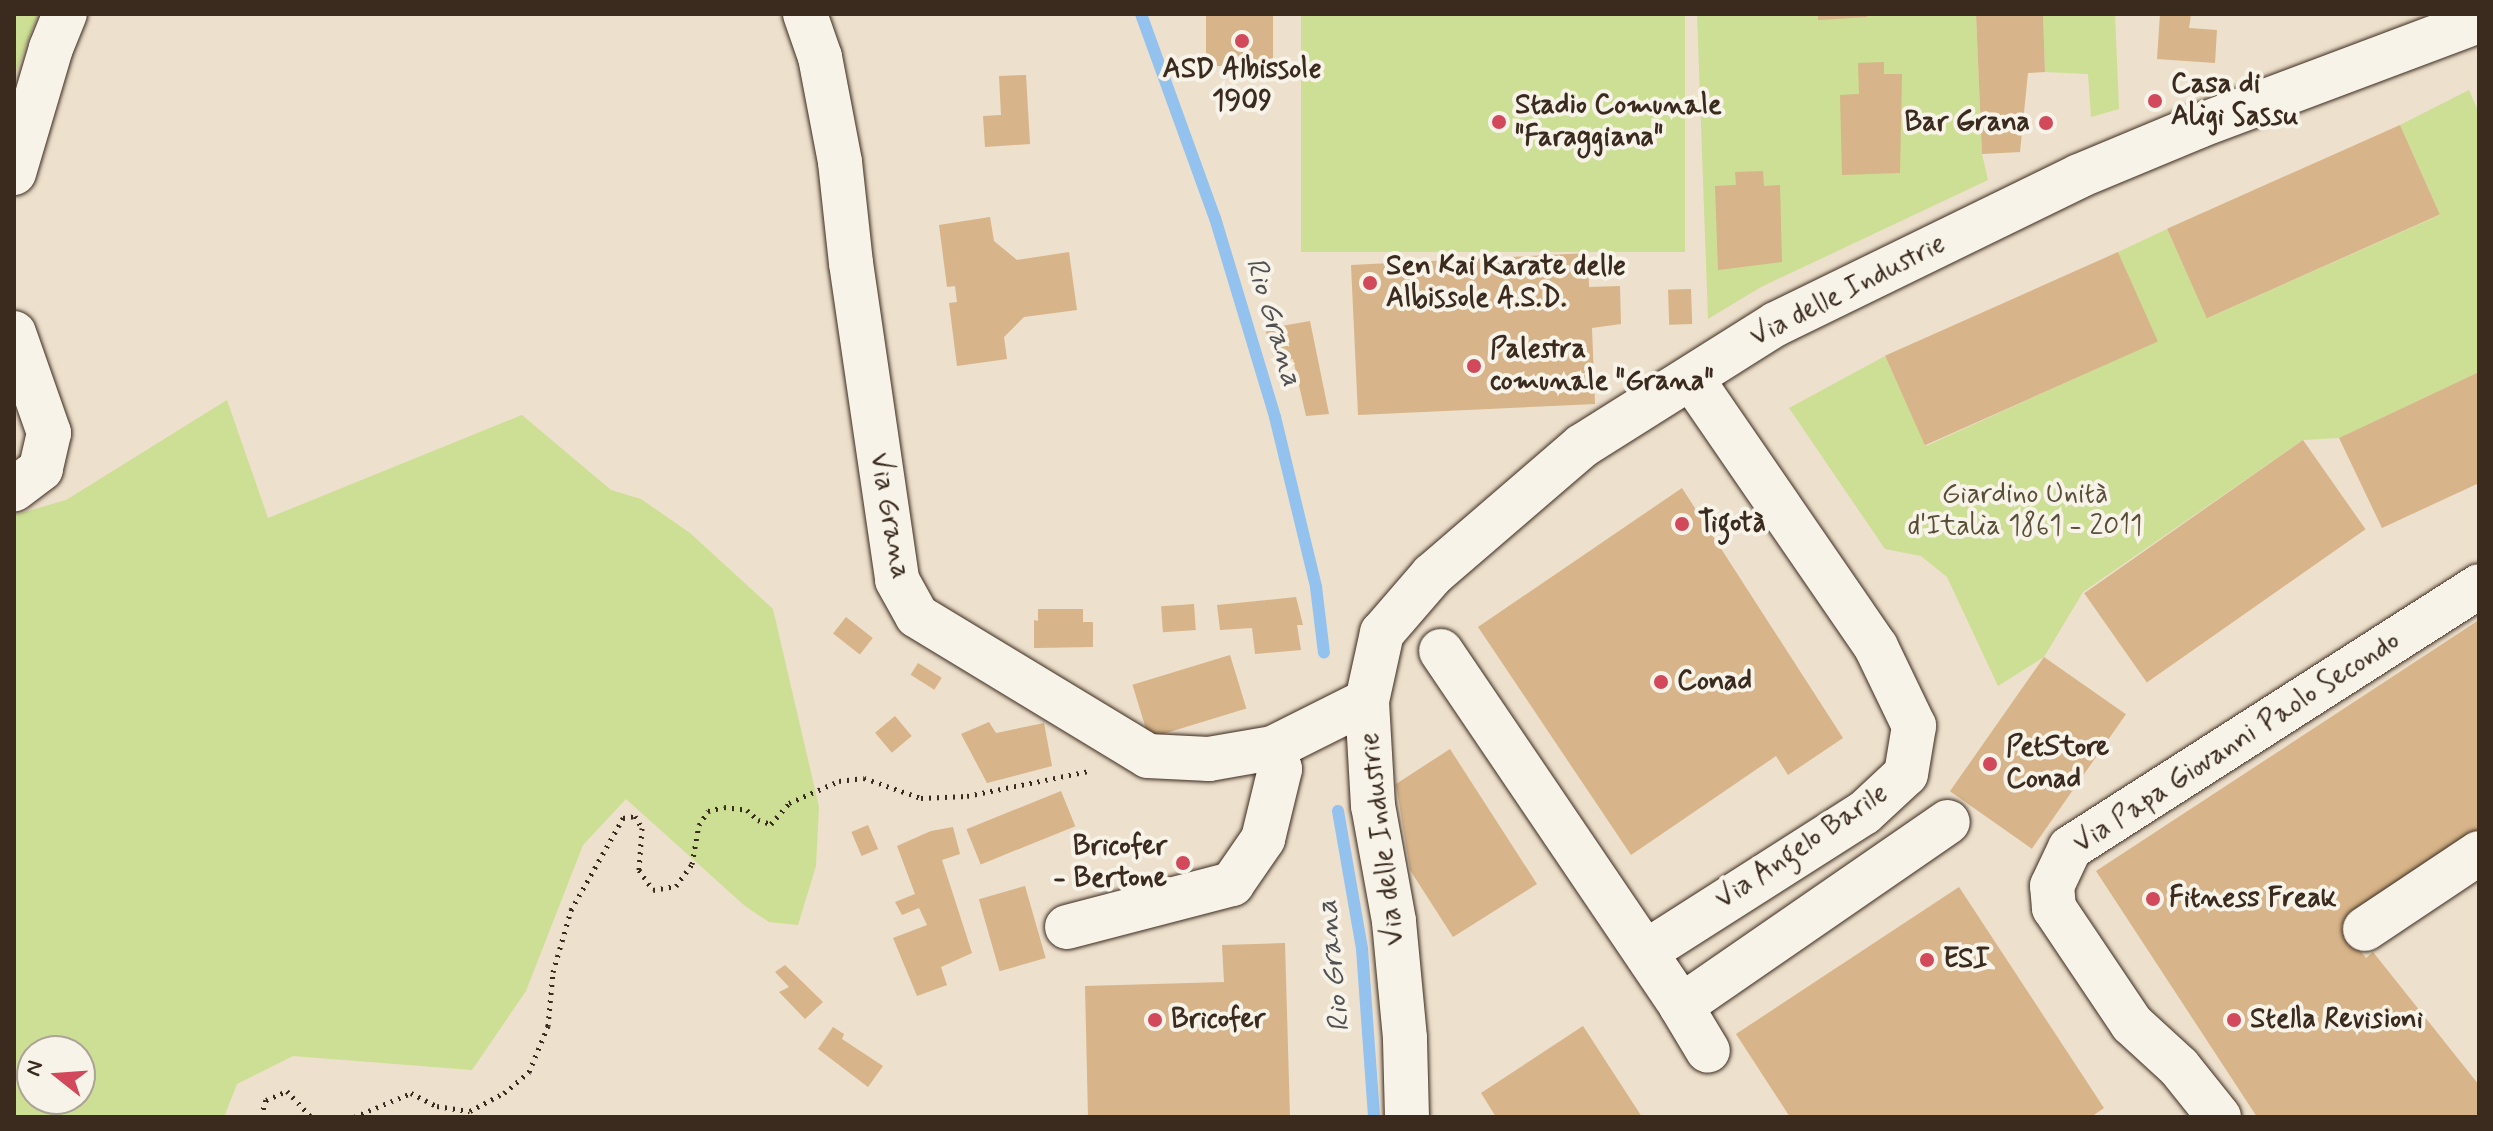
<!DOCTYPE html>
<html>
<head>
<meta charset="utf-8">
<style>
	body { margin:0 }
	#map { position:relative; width:2493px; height:1131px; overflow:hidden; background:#ede0cc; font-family:Mynerve,sans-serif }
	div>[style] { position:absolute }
	.green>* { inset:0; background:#ccdf94; transform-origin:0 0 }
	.stream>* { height:12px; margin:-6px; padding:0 6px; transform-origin:6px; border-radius:6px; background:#93c2ee }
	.building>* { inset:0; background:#d7b489; transform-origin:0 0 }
	.path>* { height:5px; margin-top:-2.5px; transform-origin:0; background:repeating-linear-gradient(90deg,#3b2a1e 0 2px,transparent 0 8px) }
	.roads { filter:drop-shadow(0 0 2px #3b2a1e) drop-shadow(0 0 2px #3b2a1e) }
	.minor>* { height:44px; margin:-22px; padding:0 22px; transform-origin:22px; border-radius:22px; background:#f7f3e8 }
	.dots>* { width:22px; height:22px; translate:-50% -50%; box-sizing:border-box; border:4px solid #f7f3e8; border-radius:50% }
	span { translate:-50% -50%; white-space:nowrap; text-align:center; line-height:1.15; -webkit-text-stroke:8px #f7f3e8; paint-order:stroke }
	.poi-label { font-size:28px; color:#3b2a1e; font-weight:700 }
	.left { translate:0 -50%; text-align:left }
	.right { translate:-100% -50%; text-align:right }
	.street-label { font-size:28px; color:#3b2a1e }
	.park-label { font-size:28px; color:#584e36 }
	.water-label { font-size:30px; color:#515052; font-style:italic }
	.frame { position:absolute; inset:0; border:16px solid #3b2a1e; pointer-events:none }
	.north { position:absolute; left:16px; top:1035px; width:80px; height:80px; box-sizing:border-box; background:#f7f3e8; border:2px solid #aca397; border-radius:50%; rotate:287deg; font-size:22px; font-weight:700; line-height:32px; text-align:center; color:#3b2a1e }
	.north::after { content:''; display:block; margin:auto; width:28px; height:36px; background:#d1495b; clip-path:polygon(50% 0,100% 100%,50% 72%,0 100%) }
</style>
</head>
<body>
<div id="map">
	<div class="green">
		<div style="clip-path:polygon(14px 14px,38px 14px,14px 77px)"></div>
		<div style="left:1301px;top:14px;width:384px;height:238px"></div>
		<div style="clip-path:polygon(1697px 14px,1976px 14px,1982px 154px,1988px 180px,1761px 287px,1708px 319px)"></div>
		<div style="clip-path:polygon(2043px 14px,2115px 14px,2119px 109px,2091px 117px,2088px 74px,2045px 72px)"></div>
		<div style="clip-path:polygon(2469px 90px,2479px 113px,2479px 372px,2339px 438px,2303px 440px,2083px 592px,2044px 657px,1998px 686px,1947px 577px,1921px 556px,1885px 549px,1789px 408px,1885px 356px,1926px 446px,2157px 341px,2118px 252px,2167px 229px,2208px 318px,2440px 215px,2400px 125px)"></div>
		<div style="clip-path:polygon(evenodd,227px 400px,268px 518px,522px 415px,611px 490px,641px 499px,690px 533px,773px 609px,819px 807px,816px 866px,798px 925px,769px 922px,745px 906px,626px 799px,583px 845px,526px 991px,472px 1070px,293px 1056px,237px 1084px,224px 1117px,14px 1117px,14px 515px,66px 500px,227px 400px,80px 1051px,80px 1099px,32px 1099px,32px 1051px,80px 1051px)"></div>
	</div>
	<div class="stream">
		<div style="left:1141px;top:14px;width:217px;rotate:70.1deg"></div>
		<div style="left:1215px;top:218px;width:208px;rotate:73.2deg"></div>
		<div style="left:1275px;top:417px;width:175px;rotate:76.4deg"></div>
		<div style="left:1316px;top:587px;width:66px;rotate:83.1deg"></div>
		<div style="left:1338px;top:811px;width:140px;rotate:80.1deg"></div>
		<div style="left:1362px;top:949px;width:168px;rotate:85.9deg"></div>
	</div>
	<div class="building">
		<div style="left:1206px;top:14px;width:67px;height:52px"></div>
		<div style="clip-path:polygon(1818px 14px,1867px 14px,1867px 17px,1818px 20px)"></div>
		<div style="clip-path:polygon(1976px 14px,2043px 14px,2045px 72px,2028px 73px,2020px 152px,1982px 154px)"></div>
		<div style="clip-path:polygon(2160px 14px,2191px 14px,2189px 28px,2217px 30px,2215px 63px,2157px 59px)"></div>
		<div style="clip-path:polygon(1884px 62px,1884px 74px,1902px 74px,1900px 173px,1842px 175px,1840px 95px,1859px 94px,1858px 63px)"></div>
		<div style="clip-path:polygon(1026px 75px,1030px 144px,985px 147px,983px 116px,1001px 115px,999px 76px)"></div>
		<div style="left:2400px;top:125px;width:98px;height:255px;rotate:66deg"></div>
		<div style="clip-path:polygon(1763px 171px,1764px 186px,1780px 185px,1782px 262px,1718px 270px,1715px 186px,1736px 185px,1735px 172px)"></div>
		<div style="clip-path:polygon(990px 217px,994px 241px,1017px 260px,1069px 252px,1077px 310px,1024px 317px,1004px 337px,1007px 359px,957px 366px,949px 303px,957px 302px,955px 286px,947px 287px,939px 225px)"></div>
		<div style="left:2118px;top:252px;width:98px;height:255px;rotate:66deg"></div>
		<div style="clip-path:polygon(1588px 253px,1589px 287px,1620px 286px,1621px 324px,1592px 328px,1595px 404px,1358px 415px,1351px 265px)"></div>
		<div style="left:1691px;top:289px;width:35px;height:23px;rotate:88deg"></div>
		<div style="clip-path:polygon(1310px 321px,1329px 414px,1306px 416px,1293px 359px,1275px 361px,1265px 329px)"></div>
		<div style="clip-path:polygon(2479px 372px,2479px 483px,2382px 528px,2339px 438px)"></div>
		<div style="left:2303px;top:440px;width:109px;height:267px;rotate:55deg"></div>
		<div style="clip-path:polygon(1682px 488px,1843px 738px,1788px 775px,1776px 756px,1631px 855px,1478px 627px)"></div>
		<div style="clip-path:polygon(1296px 597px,1303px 625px,1297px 625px,1301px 650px,1255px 654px,1252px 628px,1220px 630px,1217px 605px)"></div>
		<div style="left:1194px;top:604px;width:26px;height:33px;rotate:86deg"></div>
		<div style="clip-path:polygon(1038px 609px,1083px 609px,1083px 622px,1093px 622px,1093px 647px,1034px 648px,1034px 620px,1038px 621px)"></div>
		<div style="left:846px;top:617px;width:34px;height:21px;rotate:38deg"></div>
		<div style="clip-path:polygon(2479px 620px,2479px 836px,2341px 926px,2366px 958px,2373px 952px,2479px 1085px,2479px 1117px,2257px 1117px,2096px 871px)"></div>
		<div style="left:1230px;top:655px;width:56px;height:102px;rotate:73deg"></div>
		<div style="left:2044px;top:657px;width:100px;height:164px;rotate:35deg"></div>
		<div style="left:918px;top:663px;width:28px;height:14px;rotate:32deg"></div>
		<div style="left:895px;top:716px;width:26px;height:26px;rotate:50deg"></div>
		<div style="clip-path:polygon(989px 722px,996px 733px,1044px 723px,1052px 766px,987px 783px,961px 734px)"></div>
		<div style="clip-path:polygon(1450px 749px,1537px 884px,1453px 937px,1410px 870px,1396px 784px)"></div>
		<div style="left:1061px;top:791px;width:38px;height:102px;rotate:68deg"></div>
		<div style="left:868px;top:825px;width:26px;height:18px;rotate:67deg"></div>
		<div style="clip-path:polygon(953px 827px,960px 854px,942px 860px,972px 953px,941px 967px,947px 985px,917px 996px,893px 938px,927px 925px,919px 908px,902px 915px,895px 902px,915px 894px,897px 846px,931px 831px)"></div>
		<div style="left:1025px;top:886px;width:75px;height:48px;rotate:74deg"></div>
		<div style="clip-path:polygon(1959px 887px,2104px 1108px,2091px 1117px,1790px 1117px,1736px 1034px)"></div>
		<div style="clip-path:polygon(1285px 943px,1290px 1117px,1088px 1117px,1085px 986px,1224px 982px,1222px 945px)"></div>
		<div style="clip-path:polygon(785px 965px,823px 1002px,805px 1019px,779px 992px,789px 987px,775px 972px)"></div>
		<div style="clip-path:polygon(1583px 1026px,1642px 1117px,1496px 1117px,1481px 1093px)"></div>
		<div style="clip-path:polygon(833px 1027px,844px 1034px,842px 1039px,883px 1066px,868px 1087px,818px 1049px)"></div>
	</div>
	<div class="path">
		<div style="left:261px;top:1117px;width:18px;rotate:-74deg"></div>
		<div style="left:266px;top:1100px;width:23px;rotate:-23deg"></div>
		<div style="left:287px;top:1091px;width:35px;rotate:47deg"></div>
		<div style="left:354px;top:1117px;width:62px;rotate:-22.8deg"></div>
		<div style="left:411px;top:1093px;width:29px;rotate:27deg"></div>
		<div style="left:437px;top:1106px;width:33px;rotate:9deg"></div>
		<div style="left:470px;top:1111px;width:38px;rotate:-28deg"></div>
		<div style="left:504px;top:1093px;width:33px;rotate:-40deg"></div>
		<div style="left:529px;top:1072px;width:50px;rotate:-67.6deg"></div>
		<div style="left:548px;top:1026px;width:54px;rotate:-84.7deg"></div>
		<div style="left:553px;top:972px;width:65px;rotate:-73.8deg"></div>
		<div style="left:571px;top:910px;width:106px;rotate:-60.5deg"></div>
		<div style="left:623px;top:818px;width:12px;rotate:-9deg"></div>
		<div style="left:635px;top:816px;width:14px;rotate:60deg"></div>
		<div style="left:642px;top:828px;width:42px;rotate:94.1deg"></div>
		<div style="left:639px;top:870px;width:24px;rotate:55deg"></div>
		<div style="left:653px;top:890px;width:23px;rotate:-10deg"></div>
		<div style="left:676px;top:886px;width:27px;rotate:-54deg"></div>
		<div style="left:692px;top:864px;width:40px;rotate:-80deg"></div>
		<div style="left:699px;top:825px;width:17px;rotate:-57deg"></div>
		<div style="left:708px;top:811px;width:16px;rotate:-14deg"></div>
		<div style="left:724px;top:807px;width:23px;rotate:7deg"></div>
		<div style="left:747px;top:810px;width:15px;rotate:42deg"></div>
		<div style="left:758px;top:820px;width:14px;rotate:17deg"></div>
		<div style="left:771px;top:824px;width:28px;rotate:-49deg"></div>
		<div style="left:789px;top:803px;width:55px;rotate:-23.7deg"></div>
		<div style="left:839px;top:781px;width:25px;rotate:-7deg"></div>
		<div style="left:864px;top:778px;width:60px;rotate:19.3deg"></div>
		<div style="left:921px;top:798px;width:46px;rotate:-2.5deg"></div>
		<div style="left:967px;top:796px;width:125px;rotate:-11.6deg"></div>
	</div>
	<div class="roads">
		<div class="minor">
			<div style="left:805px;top:14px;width:46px;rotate:70.8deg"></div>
			<div style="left:820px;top:57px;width:107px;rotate:79.2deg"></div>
			<div style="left:840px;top:162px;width:102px;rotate:83.8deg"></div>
			<div style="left:851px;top:263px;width:320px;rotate:81.7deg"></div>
			<div style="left:897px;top:580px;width:41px;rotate:60.9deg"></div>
			<div style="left:917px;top:616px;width:270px;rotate:31.2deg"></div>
			<div style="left:1148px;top:756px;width:61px;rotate:2.8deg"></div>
			<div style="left:1209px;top:759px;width:65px;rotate:-9.8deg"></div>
			<div style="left:1273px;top:748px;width:105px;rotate:-26.6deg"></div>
			<div style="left:14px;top:173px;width:130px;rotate:-73.5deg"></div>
			<div style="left:51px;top:48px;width:37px;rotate:-68deg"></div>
			<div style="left:14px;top:333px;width:106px;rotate:70.7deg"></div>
			<div style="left:49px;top:433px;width:37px;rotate:103deg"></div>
			<div style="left:41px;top:469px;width:34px;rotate:143deg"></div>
			<div style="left:1441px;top:651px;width:429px;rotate:55.9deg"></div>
			<div style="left:1681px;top:1006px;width:324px;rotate:-34.6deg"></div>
			<div style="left:1067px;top:927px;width:171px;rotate:-14.6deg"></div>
			<div style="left:1232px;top:884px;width:55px;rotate:-55.4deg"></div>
			<div style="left:1263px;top:839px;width:72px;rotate:-76.3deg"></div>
			<div style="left:1280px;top:769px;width:22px;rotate:-108deg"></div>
			<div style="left:2365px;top:929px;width:137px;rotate:-33.7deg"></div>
			<div style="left:1647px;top:951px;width:257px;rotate:-32.5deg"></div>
			<div style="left:1864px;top:813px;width:57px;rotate:-42.9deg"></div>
			<div style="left:1906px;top:774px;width:49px;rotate:-80.5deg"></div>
			<div style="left:1914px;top:726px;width:88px;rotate:-115.7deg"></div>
			<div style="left:1876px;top:647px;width:325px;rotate:-124.5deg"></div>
			<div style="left:1681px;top:1006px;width:52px;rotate:59deg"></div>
			<div style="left:1407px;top:1117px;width:79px;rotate:-91.5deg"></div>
			<div style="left:1405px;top:1038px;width:118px;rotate:-95.4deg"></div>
			<div style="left:1394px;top:921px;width:117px;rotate:-100.3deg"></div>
			<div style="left:1373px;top:806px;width:105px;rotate:-93.3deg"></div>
			<div style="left:1367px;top:701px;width:70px;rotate:-77.6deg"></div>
			<div style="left:1382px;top:633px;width:77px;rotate:-49.2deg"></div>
			<div style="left:1432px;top:575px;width:198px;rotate:-40.7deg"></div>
			<div style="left:1582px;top:446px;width:229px;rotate:-32.2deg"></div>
			<div style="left:1776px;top:324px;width:337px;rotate:-26deg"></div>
			<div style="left:2079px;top:176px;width:130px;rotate:-22.6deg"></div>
			<div style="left:2199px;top:126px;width:299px;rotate:-20.6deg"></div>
			<div style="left:2219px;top:1117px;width:64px;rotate:-128.7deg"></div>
			<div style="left:2179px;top:1067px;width:64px;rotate:-137.5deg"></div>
			<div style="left:2132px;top:1024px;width:140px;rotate:-123.9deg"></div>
			<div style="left:2054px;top:908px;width:22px;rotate:-95deg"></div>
			<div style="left:2052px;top:886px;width:42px;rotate:-64.7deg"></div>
			<div style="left:2070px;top:848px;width:486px;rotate:-32.6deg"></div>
		</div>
	</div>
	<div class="dots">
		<div style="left:1242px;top:41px;background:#d1495b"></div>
		<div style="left:2155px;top:101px;background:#d1495b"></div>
		<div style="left:1499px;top:122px;background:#d1495b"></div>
		<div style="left:2046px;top:123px;background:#d1495b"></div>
		<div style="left:1370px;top:283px;background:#d1495b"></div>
		<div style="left:1474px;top:366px;background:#d1495b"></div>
		<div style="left:1682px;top:524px;background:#d1495b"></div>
		<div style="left:1661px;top:682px;background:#d1495b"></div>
		<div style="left:1990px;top:764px;background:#d1495b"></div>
		<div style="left:1183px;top:863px;background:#d1495b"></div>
		<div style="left:2153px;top:899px;background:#d1495b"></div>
		<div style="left:1927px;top:960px;background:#d1495b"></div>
		<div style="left:1155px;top:1020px;background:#d1495b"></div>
		<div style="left:2234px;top:1020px;background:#d1495b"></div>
	</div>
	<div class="poi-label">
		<span style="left:1242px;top:86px">ASD Albissole<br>1909</span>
		<span class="left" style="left:2171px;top:101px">Casa di<br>Aligi Sassu</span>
		<span class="left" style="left:1515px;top:122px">Stadio Comunale<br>"Faraggiana"</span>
		<span class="right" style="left:2030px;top:123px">Bar Grana</span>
		<span class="left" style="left:1386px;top:283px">Sen Kai Karate delle<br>Albissole A.S.D.</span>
		<span class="left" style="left:1490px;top:366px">Palestra<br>comunale "Grana"</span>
		<span class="left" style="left:1698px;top:524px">Tigotà</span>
		<span class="left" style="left:1677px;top:682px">Conad</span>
		<span class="left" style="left:2006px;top:764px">PetStore<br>Conad</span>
		<span class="right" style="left:1167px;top:863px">Bricofer<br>- Bertone</span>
		<span class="left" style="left:2169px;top:899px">Fitness Freak</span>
		<span class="left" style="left:1943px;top:960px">ESI</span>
		<span class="left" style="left:1171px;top:1020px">Bricofer</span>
		<span class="left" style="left:2250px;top:1020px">Stella Revisioni</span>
	</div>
	<div class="street-label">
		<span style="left:1848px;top:291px;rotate:-27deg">Via delle Industrie</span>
		<span style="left:889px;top:516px;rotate:80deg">Via Grana</span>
		<span style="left:2237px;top:743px;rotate:-33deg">Via Papa Giovanni Paolo Secondo</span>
		<span style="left:1383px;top:839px;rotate:-97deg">Via delle Industrie</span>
		<span style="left:1802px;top:847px;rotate:-34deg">Via Angelo Barile</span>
	</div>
	<div class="park-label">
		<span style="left:2025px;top:511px">Giardino Unità<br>d'Italia 1861 - 2011</span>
	</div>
	<div class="water-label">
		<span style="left:1273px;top:322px;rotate:73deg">Rio Grana</span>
		<span style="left:1334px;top:966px;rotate:-96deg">Rio Grana</span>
	</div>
	<div class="frame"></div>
	<div class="north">N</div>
</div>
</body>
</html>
